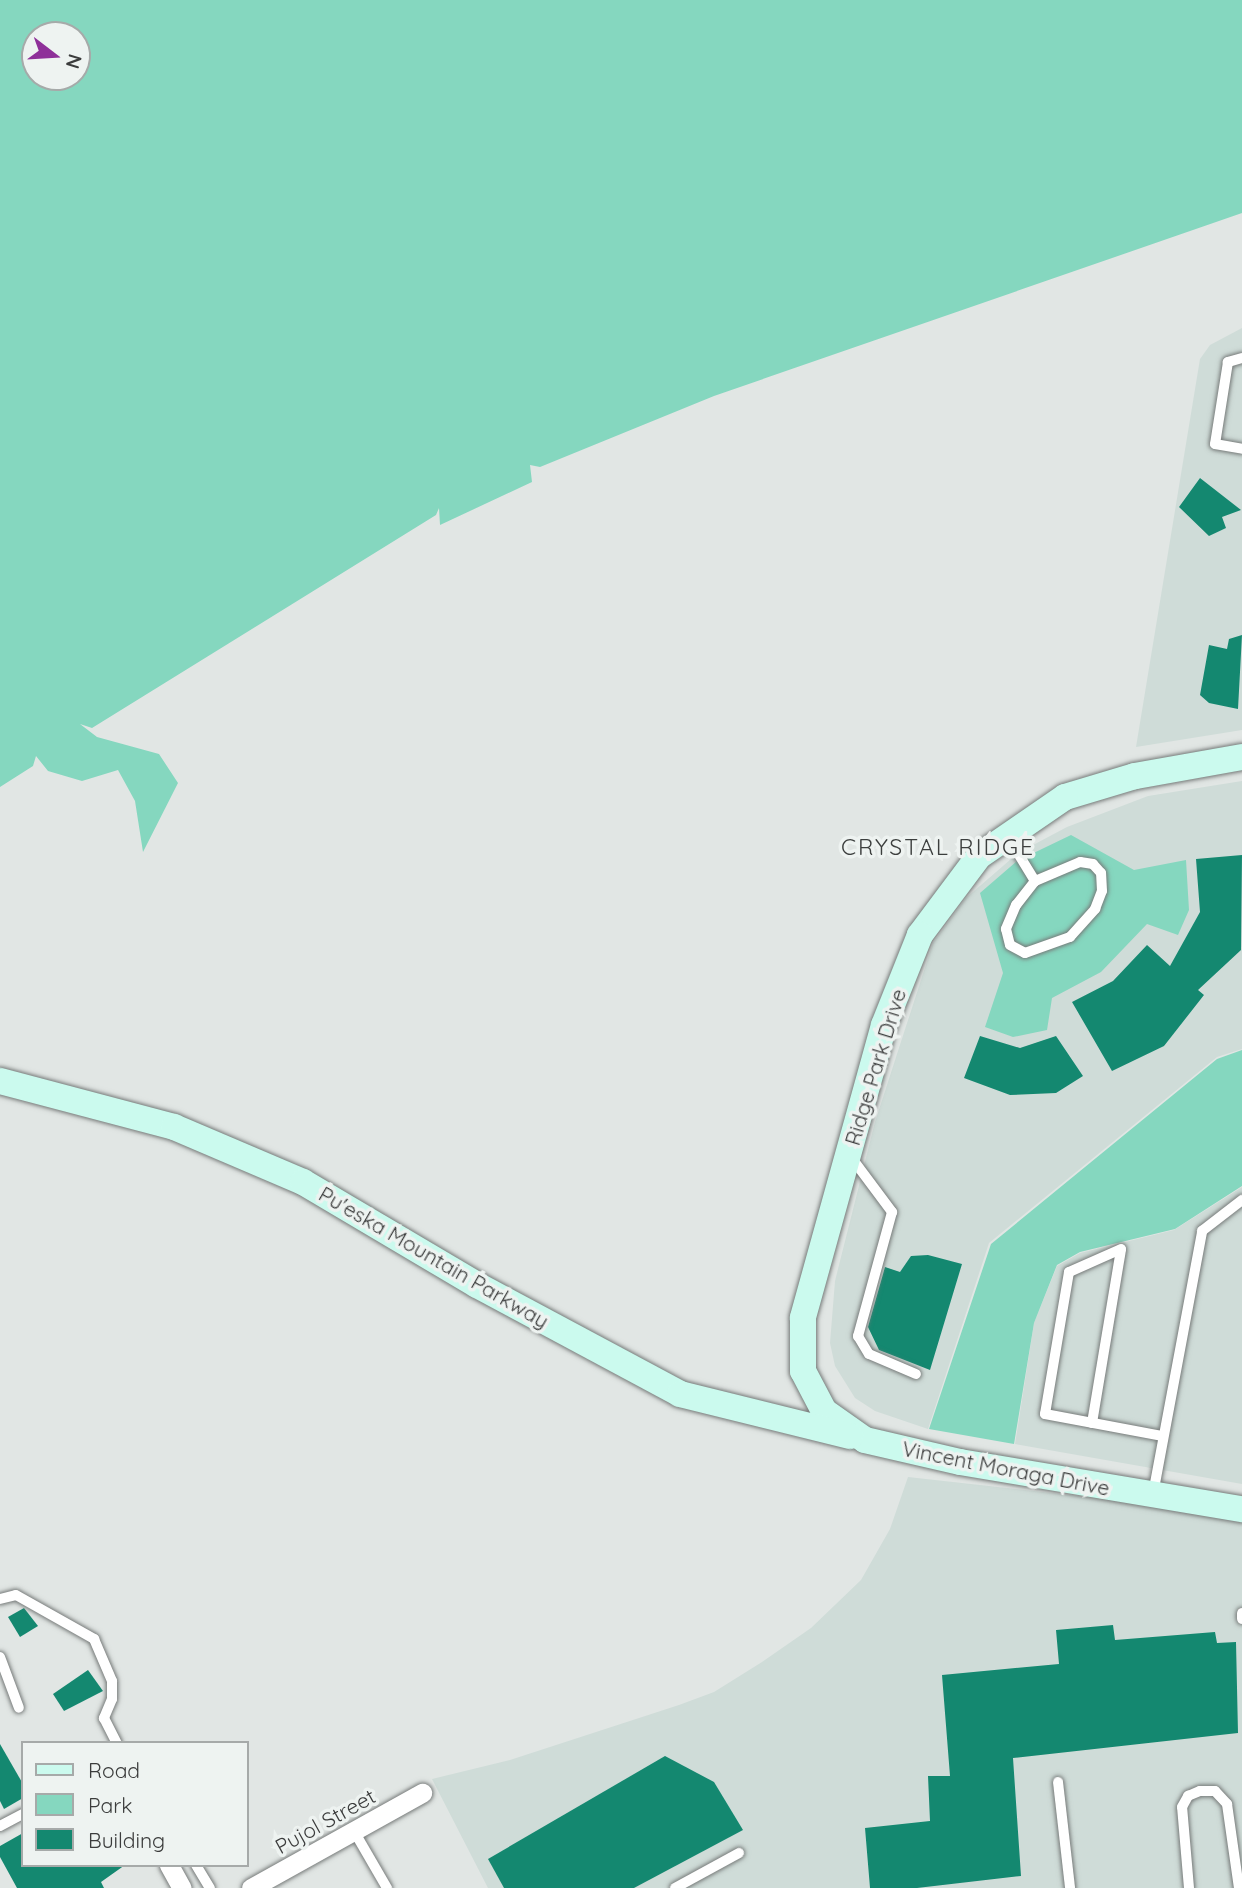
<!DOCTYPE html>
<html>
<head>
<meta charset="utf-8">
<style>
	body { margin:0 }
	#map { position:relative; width:1242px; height:1888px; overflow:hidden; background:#e1e6e4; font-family:Quicksand,sans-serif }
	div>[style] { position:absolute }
	.built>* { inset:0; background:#cfdcd8 }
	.green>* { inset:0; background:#85d7bf }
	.building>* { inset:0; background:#148870 }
	.roads { filter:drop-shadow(0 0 2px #777b7a) drop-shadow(0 0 2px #777b7a) }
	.lane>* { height:10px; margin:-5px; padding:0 5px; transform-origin:5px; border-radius:5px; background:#fff }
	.street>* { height:19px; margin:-9.5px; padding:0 9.5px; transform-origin:9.5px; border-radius:9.5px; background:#fff }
	.secondary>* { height:26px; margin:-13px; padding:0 13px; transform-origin:13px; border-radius:13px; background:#cbfaee }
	span { translate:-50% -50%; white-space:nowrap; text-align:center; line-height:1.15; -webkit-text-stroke:7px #eef3f1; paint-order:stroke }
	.street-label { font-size:21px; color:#3b3c3c }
	.neighbourhood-label { font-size:23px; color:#3c3f3e; letter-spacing:2px }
	.legend { position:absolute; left:21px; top:1741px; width:228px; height:126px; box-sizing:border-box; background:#eef3f1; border:2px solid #a6aaa9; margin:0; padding:9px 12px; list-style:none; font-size:21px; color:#3b3c3c }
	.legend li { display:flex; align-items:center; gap:14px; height:35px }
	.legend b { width:35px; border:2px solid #a6aaa9 }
	.north { position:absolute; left:21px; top:21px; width:70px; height:70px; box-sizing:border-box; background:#eef3f1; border:2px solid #a6aaa9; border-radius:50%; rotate:107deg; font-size:19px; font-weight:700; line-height:28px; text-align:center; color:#3b3c3c }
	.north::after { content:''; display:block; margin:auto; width:24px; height:32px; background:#8e3099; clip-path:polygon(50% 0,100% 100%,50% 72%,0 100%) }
</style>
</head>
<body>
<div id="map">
	<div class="built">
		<div style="clip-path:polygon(1242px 328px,1242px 730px,1136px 747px,1200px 359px,1210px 345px)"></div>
		<div style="clip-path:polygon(1242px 781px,1242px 1049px,1217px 1057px,989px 1243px,928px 1429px,875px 1411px,855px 1398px,835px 1366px,830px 1343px,835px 1281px,875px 1122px,933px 943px,966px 898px,1018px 853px,1067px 827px,1148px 796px)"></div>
		<div style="clip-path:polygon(1242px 1187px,1242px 1484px,1015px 1444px,1034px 1323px,1057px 1266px,1080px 1253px,1174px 1230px)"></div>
		<div style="clip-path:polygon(908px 1477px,1122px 1501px,1242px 1521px,1242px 1888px,488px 1888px,432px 1779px,510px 1760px,679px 1705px,714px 1692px,762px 1662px,811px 1628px,861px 1580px,890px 1529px)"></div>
	</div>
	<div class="green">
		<div style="clip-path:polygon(evenodd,0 0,1242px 0,1242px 213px,714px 396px,540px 467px,530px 465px,532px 482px,440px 525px,439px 508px,436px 515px,92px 728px,80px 724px,97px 737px,159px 754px,178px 783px,143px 852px,135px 801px,118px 770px,82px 781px,48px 771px,36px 756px,33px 766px,0 787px,0 0,35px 35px,77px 35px,77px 77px,35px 77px,35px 35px)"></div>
		<div style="clip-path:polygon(1071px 835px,1134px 870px,1186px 860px,1189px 910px,1178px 935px,1147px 924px,1101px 972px,1052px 998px,1047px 1030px,1013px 1037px,985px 1027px,1003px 973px,980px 893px,1017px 861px)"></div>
		<div style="clip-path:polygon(1242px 1050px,1242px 1186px,1175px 1229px,1080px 1252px,1057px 1265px,1034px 1323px,1014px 1444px,929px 1429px,991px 1244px,1217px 1059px)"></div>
	</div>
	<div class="building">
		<div style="clip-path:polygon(1200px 478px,1241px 510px,1222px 517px,1226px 528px,1209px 536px,1179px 507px)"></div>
		<div style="clip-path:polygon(1242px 635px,1238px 709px,1209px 703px,1200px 695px,1209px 645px,1227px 649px,1229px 639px)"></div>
		<div style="clip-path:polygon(1242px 855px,1241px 950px,1198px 990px,1204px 995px,1164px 1046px,1112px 1071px,1072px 1002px,1113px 981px,1147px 945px,1170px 966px,1200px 912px,1196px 859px)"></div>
		<div style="clip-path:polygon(980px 1036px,1020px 1048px,1056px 1036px,1083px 1076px,1056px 1093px,1010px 1095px,964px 1078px)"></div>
		<div style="clip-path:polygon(928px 1255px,962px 1264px,930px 1370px,879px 1350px,868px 1327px,885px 1267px,900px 1272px,911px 1256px)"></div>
		<div style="clip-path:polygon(24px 1608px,38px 1626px,20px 1637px,8px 1617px)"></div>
		<div style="clip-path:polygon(1113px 1625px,1115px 1640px,1215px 1632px,1217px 1643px,1236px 1642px,1238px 1733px,1013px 1758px,1021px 1876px,917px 1888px,870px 1888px,865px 1828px,930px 1821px,928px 1776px,950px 1776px,942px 1675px,1059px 1664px,1056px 1630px)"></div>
		<div style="clip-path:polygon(88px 1670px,103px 1691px,64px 1711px,53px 1694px)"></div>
		<div style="clip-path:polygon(0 1744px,23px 1784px,23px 1798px,4px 1809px,0 1801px)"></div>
		<div style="clip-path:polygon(665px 1756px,714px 1782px,743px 1830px,634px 1888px,504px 1888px,488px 1859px)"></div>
		<div style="clip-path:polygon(23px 1833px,23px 1865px,125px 1865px,101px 1882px,104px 1888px,17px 1888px,0 1857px,0 1846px)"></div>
	</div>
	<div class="roads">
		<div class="lane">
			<div style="left:1242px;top:358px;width:15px;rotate:164deg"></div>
			<div style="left:1228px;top:362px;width:83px;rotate:99deg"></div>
			<div style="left:1215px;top:444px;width:27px;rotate:10deg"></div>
			<div style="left:1008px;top:837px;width:52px;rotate:58.5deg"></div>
			<div style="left:1035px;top:881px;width:31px;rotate:128deg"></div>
			<div style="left:1016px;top:905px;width:26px;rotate:113deg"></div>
			<div style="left:1006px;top:929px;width:16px;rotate:76deg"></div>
			<div style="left:1010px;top:945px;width:17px;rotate:28deg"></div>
			<div style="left:1025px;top:953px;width:48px;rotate:-19.6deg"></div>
			<div style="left:1070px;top:937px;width:38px;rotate:-48deg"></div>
			<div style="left:1095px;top:909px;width:19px;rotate:-69deg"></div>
			<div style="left:1102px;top:891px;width:18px;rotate:-93deg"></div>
			<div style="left:1101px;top:873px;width:12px;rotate:-132deg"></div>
			<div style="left:1093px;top:864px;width:13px;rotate:-171deg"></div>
			<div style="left:1080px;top:862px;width:49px;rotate:157.1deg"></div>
			<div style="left:851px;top:1157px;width:69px;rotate:53.3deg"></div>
			<div style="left:892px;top:1212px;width:129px;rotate:105.3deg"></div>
			<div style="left:858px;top:1336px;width:21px;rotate:59deg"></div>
			<div style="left:869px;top:1354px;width:51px;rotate:23.1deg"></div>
			<div style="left:1092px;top:1423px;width:176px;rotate:-80.5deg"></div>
			<div style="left:1121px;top:1249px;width:57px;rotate:156.1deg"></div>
			<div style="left:1069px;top:1272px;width:144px;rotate:99.6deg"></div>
			<div style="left:1045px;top:1414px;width:120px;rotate:10.6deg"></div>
			<div style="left:1153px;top:1494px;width:268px;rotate:-79.4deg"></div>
			<div style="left:1202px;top:1231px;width:51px;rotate:-37.8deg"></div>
			<div style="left:0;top:1599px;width:16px;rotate:-14deg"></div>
			<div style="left:16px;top:1595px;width:90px;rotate:29.4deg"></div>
			<div style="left:94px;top:1639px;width:46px;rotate:66.8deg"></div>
			<div style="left:112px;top:1681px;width:18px;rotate:90deg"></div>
			<div style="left:112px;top:1699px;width:21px;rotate:113deg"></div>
			<div style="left:104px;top:1718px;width:28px;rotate:63deg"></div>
			<div style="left:1242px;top:1613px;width:6px;rotate:90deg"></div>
			<div style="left:0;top:1657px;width:54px;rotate:69.6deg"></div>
			<div style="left:1058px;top:1782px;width:107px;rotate:83.5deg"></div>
			<div style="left:0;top:1826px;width:26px;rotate:-28deg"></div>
			<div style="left:354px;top:1831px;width:66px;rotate:59.9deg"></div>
			<div style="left:196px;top:1865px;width:27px;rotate:59deg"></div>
			<div style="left:675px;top:1888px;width:73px;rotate:-28.7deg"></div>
			<div style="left:1189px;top:1888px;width:81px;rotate:-94.9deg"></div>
			<div style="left:1182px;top:1807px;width:13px;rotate:-61deg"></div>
			<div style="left:1188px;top:1796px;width:13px;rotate:-23deg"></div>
			<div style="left:1200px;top:1791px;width:15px"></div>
			<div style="left:1215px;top:1791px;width:18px;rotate:47deg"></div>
			<div style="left:1227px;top:1804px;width:85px;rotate:81.9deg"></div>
		</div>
		<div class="street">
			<div style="left:169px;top:1865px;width:26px;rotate:61deg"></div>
			<div style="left:251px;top:1888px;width:196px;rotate:-29.1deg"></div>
		</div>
		<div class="secondary">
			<div style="left:1242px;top:757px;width:109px;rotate:169.9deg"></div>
			<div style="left:1135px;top:776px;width:73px;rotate:163.3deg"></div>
			<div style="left:1065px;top:797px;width:104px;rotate:145.5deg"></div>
			<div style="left:979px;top:856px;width:99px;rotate:126.8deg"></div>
			<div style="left:920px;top:935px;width:97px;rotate:111.8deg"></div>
			<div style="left:884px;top:1025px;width:304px;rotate:105.5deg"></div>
			<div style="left:803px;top:1318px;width:53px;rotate:90deg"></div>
			<div style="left:803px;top:1371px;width:45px;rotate:62.3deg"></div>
			<div style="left:824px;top:1411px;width:50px;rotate:35.3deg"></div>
			<div style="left:865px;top:1440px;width:98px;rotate:13deg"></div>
			<div style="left:960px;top:1462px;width:286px;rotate:9.5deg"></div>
			<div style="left:0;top:1081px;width:180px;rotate:14.8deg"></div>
			<div style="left:174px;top:1127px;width:140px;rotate:23.1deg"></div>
			<div style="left:303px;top:1182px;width:202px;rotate:30.6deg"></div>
			<div style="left:477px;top:1285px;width:230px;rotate:28.2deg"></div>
			<div style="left:680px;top:1394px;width:175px;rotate:13.9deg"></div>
		</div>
	</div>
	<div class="street-label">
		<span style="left:875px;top:1067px;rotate:-73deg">Ridge Park Drive</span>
		<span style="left:434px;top:1257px;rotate:30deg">Pu'eska Mountain Parkway</span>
		<span style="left:1006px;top:1468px;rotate:11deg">Vincent Moraga Drive</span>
		<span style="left:325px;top:1821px;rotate:-29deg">Pujol Street</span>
	</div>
	<div class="neighbourhood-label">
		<span style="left:938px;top:847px">CRYSTAL RIDGE</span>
	</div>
	<ul class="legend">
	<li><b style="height:9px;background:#cbfaee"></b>Road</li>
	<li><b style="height:19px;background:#85d7bf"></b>Park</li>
	<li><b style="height:19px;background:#148870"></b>Building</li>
	</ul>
	<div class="north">N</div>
</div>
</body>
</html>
